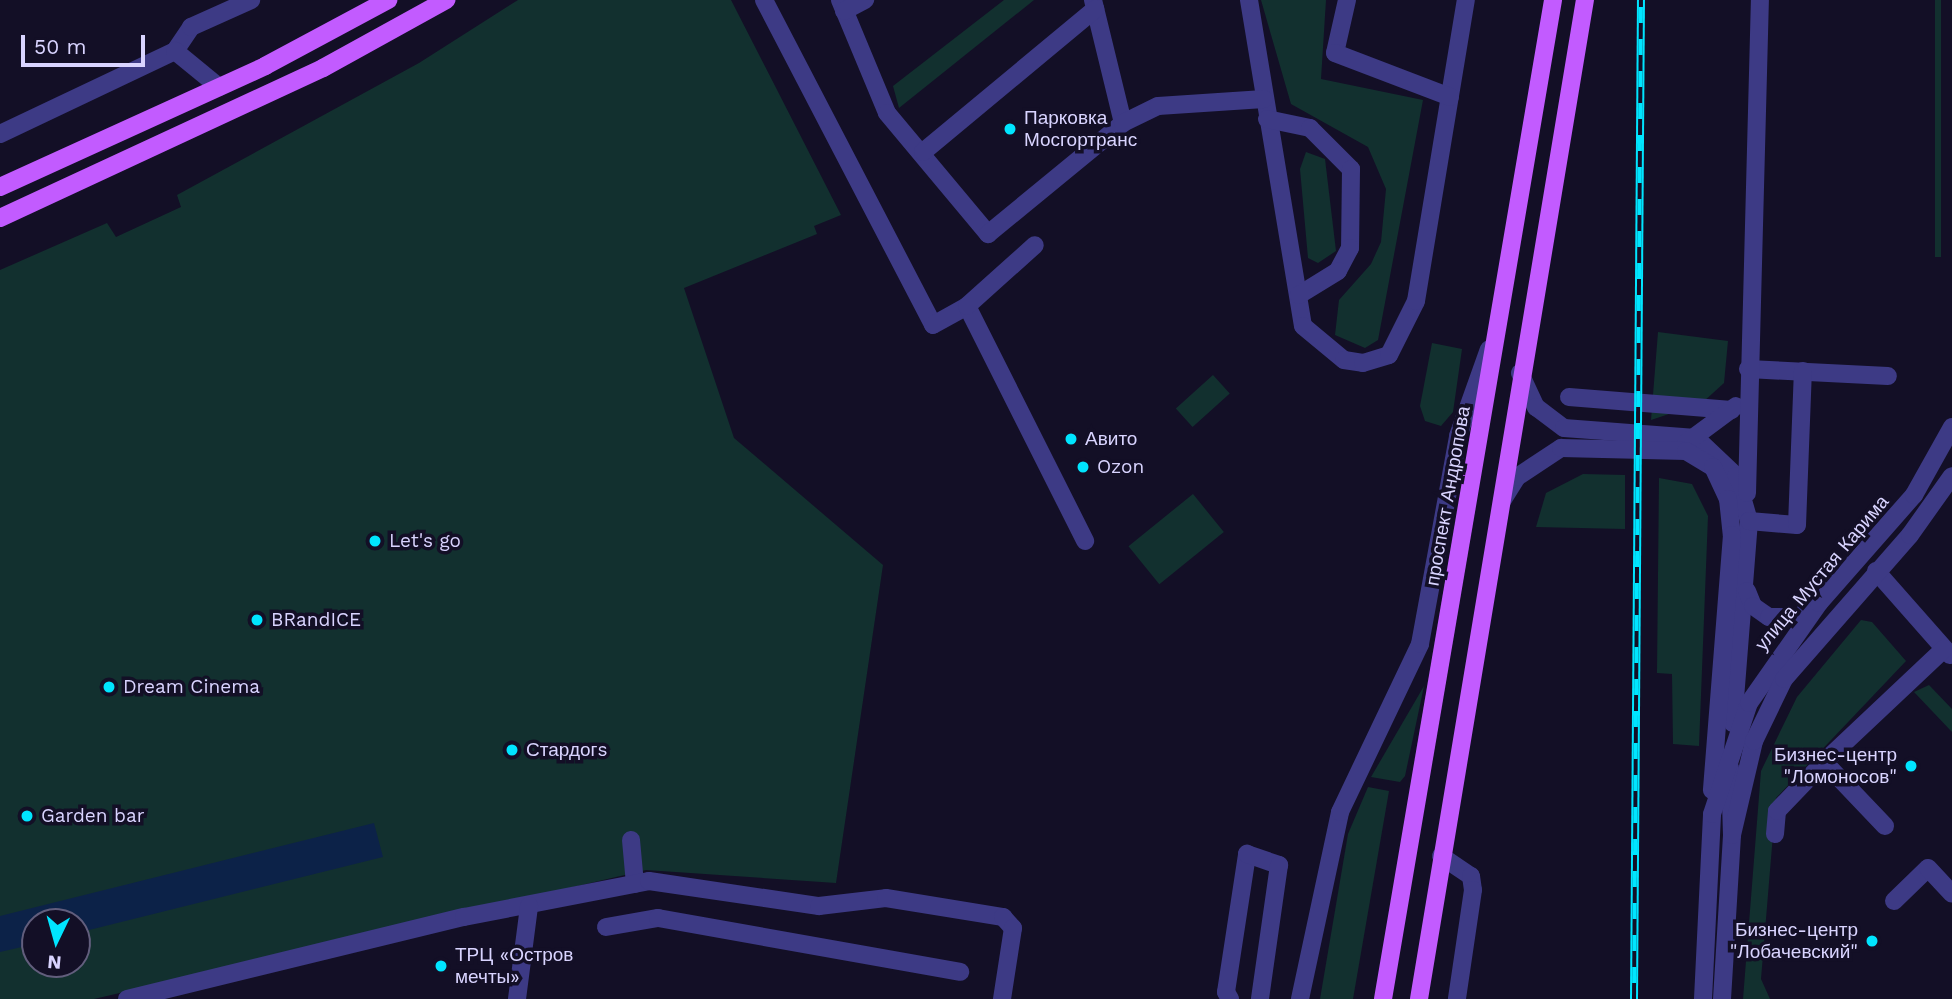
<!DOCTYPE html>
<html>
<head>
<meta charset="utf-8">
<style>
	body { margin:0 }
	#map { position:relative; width:1952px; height:999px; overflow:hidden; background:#130f26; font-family:"Work Sans",sans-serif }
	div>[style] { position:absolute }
	.green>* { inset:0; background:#12302f; transform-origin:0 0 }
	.water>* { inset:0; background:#0c2248 }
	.minor>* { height:18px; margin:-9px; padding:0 9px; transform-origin:9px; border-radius:9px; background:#3d3a85 }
	.major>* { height:18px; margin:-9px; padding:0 9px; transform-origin:9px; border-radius:9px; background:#c25bff }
	.rail>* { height:8px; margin-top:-4px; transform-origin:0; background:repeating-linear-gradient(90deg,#130f26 0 16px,#00e5ff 0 32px); box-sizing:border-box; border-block:2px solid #00e5ff }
	.dots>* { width:19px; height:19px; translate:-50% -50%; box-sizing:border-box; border:4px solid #130f26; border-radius:50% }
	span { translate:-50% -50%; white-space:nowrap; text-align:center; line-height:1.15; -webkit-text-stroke:7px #130f26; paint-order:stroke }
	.poi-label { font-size:19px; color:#d9d4ff }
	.left { translate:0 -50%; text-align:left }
	.right { translate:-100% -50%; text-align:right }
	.street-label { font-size:19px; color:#d9d4ff }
	.north { position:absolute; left:21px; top:908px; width:70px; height:70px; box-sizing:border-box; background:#130f26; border:2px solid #625e7d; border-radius:50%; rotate:185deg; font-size:19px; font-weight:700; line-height:28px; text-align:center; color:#d9d4ff }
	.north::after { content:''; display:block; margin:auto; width:24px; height:32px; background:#00e5ff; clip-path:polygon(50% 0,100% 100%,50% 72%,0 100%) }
	.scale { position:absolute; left:21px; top:35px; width:124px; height:32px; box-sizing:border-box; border:4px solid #d9d4ff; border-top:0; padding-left:9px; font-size:21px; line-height:24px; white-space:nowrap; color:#d9d4ff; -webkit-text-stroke:5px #130f26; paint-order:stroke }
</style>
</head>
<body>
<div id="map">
	<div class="green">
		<div style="clip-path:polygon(evenodd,518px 0,731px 0,841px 215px,814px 226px,817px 234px,684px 288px,734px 438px,883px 565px,836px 883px,646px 870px,94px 999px,0 999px,0 270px,107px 223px,116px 237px,181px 207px,177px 195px,419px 63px,518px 0,35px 922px,77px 922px,77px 964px,35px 964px,35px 922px)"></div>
		<div style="clip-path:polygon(1004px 0,1034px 0,899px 108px,893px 86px)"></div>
		<div style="clip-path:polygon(1261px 0,1326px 0,1321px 79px,1423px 100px,1378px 340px,1365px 348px,1335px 335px,1339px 300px,1371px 264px,1381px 242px,1386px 189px,1368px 147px,1291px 104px)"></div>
		<div style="left:1935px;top:0;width:6px;height:257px"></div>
		<div style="clip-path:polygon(1306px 152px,1325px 159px,1336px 251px,1318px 263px,1308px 258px,1300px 169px)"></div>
		<div style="clip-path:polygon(1658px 332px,1728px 341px,1724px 383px,1702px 403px,1651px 420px)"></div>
		<div style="clip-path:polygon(1432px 343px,1462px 349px,1453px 412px,1441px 426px,1425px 421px,1420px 406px)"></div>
		<div style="left:1213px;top:375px;width:25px;height:50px;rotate:48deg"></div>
		<div style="clip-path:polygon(1583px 474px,1625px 475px,1625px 529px,1536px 527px,1546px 493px)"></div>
		<div style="clip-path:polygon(1659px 478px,1692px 484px,1708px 516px,1699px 746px,1673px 744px,1672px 674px,1657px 673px)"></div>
		<div style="left:1193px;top:494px;width:49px;height:83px;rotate:51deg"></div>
		<div style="clip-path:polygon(1861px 620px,1872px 622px,1906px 661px,1776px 798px,1761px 979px,1770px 999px,1743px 999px,1761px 771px,1797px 697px)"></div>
		<div style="clip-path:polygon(1929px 685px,1952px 709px,1952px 732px,1914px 692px)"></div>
		<div style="clip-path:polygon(1424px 686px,1405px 776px,1400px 782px,1371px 777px)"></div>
		<div style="clip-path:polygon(1368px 787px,1389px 791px,1353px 999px,1320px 999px,1348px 834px)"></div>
	</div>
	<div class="water">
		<div style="clip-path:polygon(374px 823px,383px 857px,77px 933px,77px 922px,35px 922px,35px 944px,0 952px,0 916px)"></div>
	</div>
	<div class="minor">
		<div style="left:764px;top:0;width:366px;rotate:62.5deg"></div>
		<div style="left:933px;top:325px;width:39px;rotate:-29deg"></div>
		<div style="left:967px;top:306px;width:263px;rotate:63.3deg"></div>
		<div style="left:840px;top:0;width:122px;rotate:67.4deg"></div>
		<div style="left:887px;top:113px;width:158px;rotate:50.1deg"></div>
		<div style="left:988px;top:234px;width:175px;rotate:-39.4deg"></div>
		<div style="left:1123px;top:123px;width:127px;rotate:-103.7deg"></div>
		<div style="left:1249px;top:0;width:330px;rotate:80.6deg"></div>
		<div style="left:1303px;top:326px;width:53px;rotate:39.7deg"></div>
		<div style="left:1344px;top:360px;width:19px;rotate:9deg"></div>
		<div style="left:1363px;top:363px;width:27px;rotate:-17deg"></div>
		<div style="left:1389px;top:355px;width:60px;rotate:-63.4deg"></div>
		<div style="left:1416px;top:301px;width:305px;rotate:-80.6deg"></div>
		<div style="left:1347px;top:0;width:54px;rotate:102.8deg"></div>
		<div style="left:1335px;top:53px;width:123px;rotate:20.9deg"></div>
		<div style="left:844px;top:11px;width:24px;rotate:-28deg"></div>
		<div style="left:175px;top:51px;width:29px;rotate:-56deg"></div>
		<div style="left:191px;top:27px;width:66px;rotate:-24.2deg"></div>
		<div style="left:1267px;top:119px;width:44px;rotate:11.8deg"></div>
		<div style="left:1310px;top:128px;width:58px;rotate:45deg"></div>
		<div style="left:1351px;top:169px;width:79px;rotate:90.7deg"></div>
		<div style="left:1350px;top:248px;width:26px;rotate:118deg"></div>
		<div style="left:1338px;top:271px;width:46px;rotate:148.4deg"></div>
		<div style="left:1123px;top:123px;width:39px;rotate:-26deg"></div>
		<div style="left:1158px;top:106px;width:106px;rotate:-3.8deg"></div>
		<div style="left:0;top:134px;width:194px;rotate:-25.4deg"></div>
		<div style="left:175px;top:51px;width:57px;rotate:39.3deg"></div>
		<div style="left:923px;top:152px;width:224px;rotate:-39.7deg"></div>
		<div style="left:967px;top:306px;width:91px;rotate:-41.9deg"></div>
		<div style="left:1748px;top:369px;width:140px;rotate:2.9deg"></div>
		<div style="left:1520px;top:373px;width:38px;rotate:65deg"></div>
		<div style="left:1536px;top:407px;width:35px;rotate:37deg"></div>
		<div style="left:1564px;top:428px;width:132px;rotate:4.3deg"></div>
		<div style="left:1696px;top:438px;width:55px;rotate:43.5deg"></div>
		<div style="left:1736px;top:476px;width:47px;rotate:73.9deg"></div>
		<div style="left:1749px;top:521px;width:203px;rotate:94.5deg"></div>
		<div style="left:1569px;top:397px;width:163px;rotate:4.6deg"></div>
		<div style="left:1686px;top:443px;width:62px;rotate:-36.5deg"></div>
		<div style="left:1747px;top:493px;width:493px;rotate:-88.5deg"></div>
		<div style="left:1502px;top:501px;width:28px;rotate:-58deg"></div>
		<div style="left:1517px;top:477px;width:53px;rotate:-33.4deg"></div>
		<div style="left:1561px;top:448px;width:125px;rotate:1.4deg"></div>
		<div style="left:1686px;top:451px;width:31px;rotate:31deg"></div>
		<div style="left:1713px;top:467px;width:35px;rotate:65deg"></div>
		<div style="left:1728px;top:499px;width:36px;rotate:84deg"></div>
		<div style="left:1732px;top:535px;width:256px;rotate:94.5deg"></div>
		<div style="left:1749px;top:521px;width:48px;rotate:4.8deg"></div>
		<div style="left:1797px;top:525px;width:154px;rotate:-87.8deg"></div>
		<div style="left:1876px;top:571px;width:112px;rotate:48.6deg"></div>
		<div style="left:1747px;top:591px;width:16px;rotate:68deg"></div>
		<div style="left:1753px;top:606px;width:19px;rotate:35deg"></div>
		<div style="left:1769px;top:617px;width:28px"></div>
		<div style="left:1797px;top:617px;width:18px;rotate:-29deg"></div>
		<div style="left:1730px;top:768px;width:67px;rotate:88.3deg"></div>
		<div style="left:1885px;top:826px;width:88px;rotate:-133.6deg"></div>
		<div style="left:1824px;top:762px;width:165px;rotate:-43.3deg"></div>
		<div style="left:1775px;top:834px;width:23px;rotate:-85deg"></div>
		<div style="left:1777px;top:811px;width:68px;rotate:-46.2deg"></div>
		<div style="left:631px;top:840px;width:44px;rotate:84.8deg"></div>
		<div style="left:1441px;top:856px;width:36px;rotate:34deg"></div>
		<div style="left:1471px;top:876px;width:14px;rotate:82deg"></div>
		<div style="left:1473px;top:890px;width:110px;rotate:98.4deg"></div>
		<div style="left:1894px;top:901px;width:47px;rotate:-44.1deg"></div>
		<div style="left:1928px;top:868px;width:35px;rotate:47deg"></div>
		<div style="left:606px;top:927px;width:53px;rotate:-9.8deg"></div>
		<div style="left:658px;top:918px;width:307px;rotate:10.1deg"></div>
		<div style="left:127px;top:999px;width:347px;rotate:-13.7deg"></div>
		<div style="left:464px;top:917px;width:188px;rotate:-11deg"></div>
		<div style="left:649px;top:881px;width:172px;rotate:8.4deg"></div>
		<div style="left:819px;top:906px;width:67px;rotate:-6.8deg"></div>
		<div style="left:886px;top:898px;width:119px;rotate:9.2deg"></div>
		<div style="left:1003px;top:917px;width:15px;rotate:48deg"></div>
		<div style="left:1013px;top:928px;width:72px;rotate:98.8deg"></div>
		<div style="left:517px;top:999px;width:94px;rotate:-82.6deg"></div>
		<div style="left:1230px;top:999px;width:8px;rotate:-120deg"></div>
		<div style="left:1226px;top:992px;width:140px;rotate:-81.3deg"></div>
		<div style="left:1247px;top:854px;width:34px;rotate:19deg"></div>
		<div style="left:1279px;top:865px;width:135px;rotate:98.1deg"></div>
		<div style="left:1300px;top:999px;width:191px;rotate:-77.9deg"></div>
		<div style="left:1340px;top:812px;width:186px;rotate:-64.5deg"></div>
		<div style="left:1420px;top:644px;width:211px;rotate:-79.6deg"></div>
		<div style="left:1458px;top:436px;width:92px;rotate:-70.4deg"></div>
		<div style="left:1703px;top:999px;width:185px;rotate:-87.2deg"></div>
		<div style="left:1712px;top:814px;width:117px;rotate:-71.6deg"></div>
		<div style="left:1749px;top:703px;width:122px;rotate:-55deg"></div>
		<div style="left:1819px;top:603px;width:144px;rotate:-48.7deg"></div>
		<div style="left:1914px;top:495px;width:78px;rotate:-60.8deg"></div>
		<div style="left:1722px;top:999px;width:164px;rotate:-86.5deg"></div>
		<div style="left:1732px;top:835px;width:97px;rotate:-76.8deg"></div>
		<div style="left:1754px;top:741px;width:69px;rotate:-64.2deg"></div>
		<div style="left:1784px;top:679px;width:191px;rotate:-48.8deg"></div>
		<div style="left:1910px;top:535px;width:72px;rotate:-54.6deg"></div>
	</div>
	<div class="major">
		<div style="left:0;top:187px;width:291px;rotate:-24.5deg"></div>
		<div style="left:265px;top:66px;width:140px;rotate:-28.2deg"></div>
		<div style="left:0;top:218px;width:356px;rotate:-24.9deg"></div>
		<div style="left:323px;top:68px;width:141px;rotate:-28.9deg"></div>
		<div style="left:1383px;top:999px;width:1013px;rotate:-80.34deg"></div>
		<div style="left:1419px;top:999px;width:1013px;rotate:-80.57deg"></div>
	</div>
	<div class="rail">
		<div style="left:1634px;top:999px;width:999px;rotate:-89.6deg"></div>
	</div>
	<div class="dots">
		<div style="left:1010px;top:129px;background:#00e5ff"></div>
		<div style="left:1071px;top:439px;background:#00e5ff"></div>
		<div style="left:1083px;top:467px;background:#00e5ff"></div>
		<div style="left:375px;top:541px;background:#00e5ff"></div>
		<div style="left:257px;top:620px;background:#00e5ff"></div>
		<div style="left:109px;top:687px;background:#00e5ff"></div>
		<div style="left:512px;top:750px;background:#00e5ff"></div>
		<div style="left:1911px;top:766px;background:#00e5ff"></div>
		<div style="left:27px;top:816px;background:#00e5ff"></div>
		<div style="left:1872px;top:941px;background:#00e5ff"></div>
		<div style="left:441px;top:966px;background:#00e5ff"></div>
	</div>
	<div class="poi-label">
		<span class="left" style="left:1024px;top:129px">Парковка<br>Мосгортранс</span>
		<span class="left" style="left:1085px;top:439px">Авито</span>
		<span class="left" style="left:1097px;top:467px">Ozon</span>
		<span class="left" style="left:389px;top:541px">Let's go</span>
		<span class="left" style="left:271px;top:620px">BRandICE</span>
		<span class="left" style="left:123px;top:687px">Dream Cinema</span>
		<span class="left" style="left:526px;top:750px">Стардогs</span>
		<span class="right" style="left:1897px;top:766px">Бизнес-центр<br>"Ломоносов"</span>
		<span class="left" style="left:41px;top:816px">Garden bar</span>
		<span class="right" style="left:1858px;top:941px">Бизнес-центр<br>"Лобачевский"</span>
		<span class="left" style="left:455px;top:966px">ТРЦ «Остров<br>мечты»</span>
	</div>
	<div class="street-label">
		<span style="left:1448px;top:496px;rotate:-80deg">проспект Андропова</span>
		<span style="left:1822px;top:573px;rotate:-50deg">улица Мустая Карима</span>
	</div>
	<div class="north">N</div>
	<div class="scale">50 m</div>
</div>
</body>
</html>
